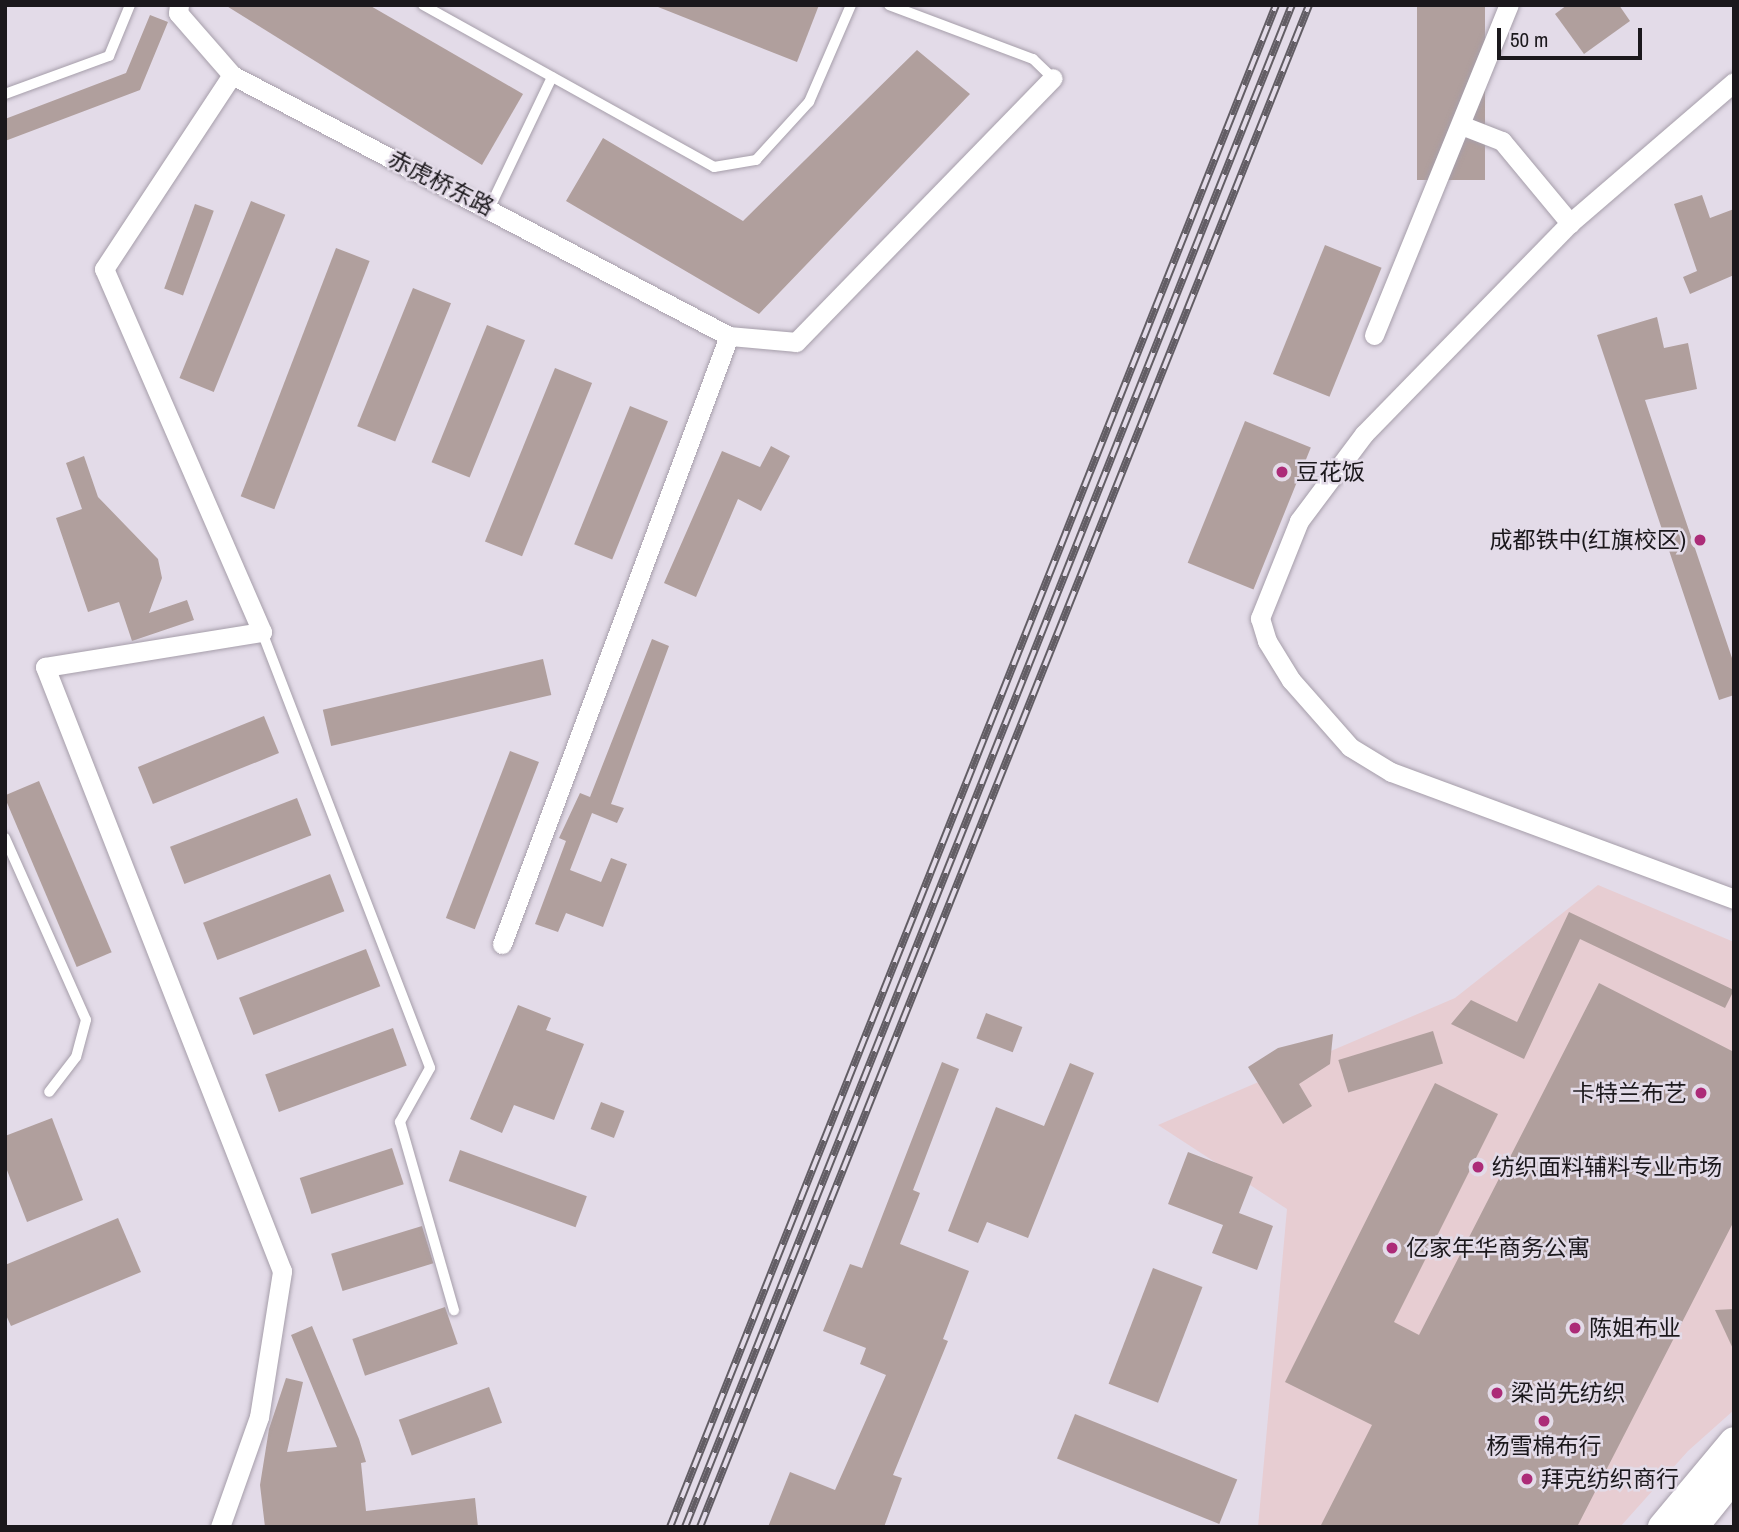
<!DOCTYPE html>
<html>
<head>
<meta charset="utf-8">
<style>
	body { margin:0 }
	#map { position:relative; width:1739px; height:1532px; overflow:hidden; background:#e3dbe8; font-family:"Archivo Narrow","Noto Sans SC",sans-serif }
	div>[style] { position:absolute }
	.commercial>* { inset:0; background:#e7cdd2 }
	.building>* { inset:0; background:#b09f9d; transform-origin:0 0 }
	.roads { filter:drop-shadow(0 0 2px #a69eaa) drop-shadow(0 0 2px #a69eaa) }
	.service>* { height:10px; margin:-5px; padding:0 5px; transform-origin:5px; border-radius:5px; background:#fff }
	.minor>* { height:19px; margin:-9.5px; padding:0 9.5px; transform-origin:9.5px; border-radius:9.5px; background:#fff }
	.secondary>* { height:28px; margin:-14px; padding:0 14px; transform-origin:14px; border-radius:14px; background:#fff }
	.trunk>* { height:33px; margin:-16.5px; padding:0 16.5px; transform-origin:16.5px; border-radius:16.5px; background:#fff }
	.rail>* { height:8px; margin-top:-4px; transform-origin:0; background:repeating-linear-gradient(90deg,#e3dbe8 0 16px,#625d64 0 32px); box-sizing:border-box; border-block:2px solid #625d64 }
	.dots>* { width:19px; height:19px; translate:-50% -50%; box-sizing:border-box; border:4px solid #e3dbe8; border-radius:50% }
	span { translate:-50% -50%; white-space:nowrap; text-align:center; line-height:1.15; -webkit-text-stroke:5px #e3dbe8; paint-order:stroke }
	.street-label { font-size:23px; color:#1b181c }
	.poi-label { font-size:23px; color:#1b181c }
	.left { translate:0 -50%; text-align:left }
	.right { translate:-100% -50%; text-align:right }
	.frame { position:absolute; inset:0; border:7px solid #1b181c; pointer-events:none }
	.scale { position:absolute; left:1497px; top:28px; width:145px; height:32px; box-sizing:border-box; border:4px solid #1b181c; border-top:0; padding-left:9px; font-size:21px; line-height:24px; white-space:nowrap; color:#1b181c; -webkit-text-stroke:5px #e3dbe8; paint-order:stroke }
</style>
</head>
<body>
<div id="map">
	<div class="commercial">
		<div style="clip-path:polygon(1598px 885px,1734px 942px,1734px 1410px,1688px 1451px,1620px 1527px,1258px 1527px,1287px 1209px,1158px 1125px,1455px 998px)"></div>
	</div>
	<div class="building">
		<div style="clip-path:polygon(225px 5px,369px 5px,523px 94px,482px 165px)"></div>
		<div style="clip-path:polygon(653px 5px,819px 5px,797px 62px)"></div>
		<div style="left:1417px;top:5px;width:68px;height:175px"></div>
		<div style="clip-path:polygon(1567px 5px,1619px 5px,1630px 21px,1584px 54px,1555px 14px)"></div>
		<div style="clip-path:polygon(150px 15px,168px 22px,140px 90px,5px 141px,5px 119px,126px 73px)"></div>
		<div style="clip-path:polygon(917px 50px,970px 94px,759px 314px,566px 201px,603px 138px,743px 221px)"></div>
		<div style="clip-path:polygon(1702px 195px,1710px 218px,1734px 209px,1734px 275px,1690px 294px,1683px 277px,1697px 271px,1674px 204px)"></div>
		<div style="left:251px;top:201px;width:37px;height:191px;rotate:22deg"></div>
		<div style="left:195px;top:204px;width:20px;height:90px;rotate:20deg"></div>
		<div style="left:1325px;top:245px;width:61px;height:139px;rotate:22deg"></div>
		<div style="left:336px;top:248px;width:36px;height:266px;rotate:21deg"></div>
		<div style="left:413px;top:288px;width:41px;height:149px;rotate:22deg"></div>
		<div style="clip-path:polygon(1657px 317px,1664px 348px,1688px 343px,1697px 389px,1645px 400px,1734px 664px,1734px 695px,1719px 700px,1597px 335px)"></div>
		<div style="left:487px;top:325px;width:41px;height:148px;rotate:22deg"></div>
		<div style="left:555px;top:368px;width:40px;height:187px;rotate:22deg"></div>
		<div style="left:630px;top:406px;width:41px;height:149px;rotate:22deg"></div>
		<div style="left:1245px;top:421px;width:71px;height:153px;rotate:22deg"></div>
		<div style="clip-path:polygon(771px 446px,790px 456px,761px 511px,738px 499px,696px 597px,664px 583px,722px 451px,760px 467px)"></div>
		<div style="clip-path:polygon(84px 456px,98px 497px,158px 559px,162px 578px,149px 613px,187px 600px,194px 620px,132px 641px,119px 602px,88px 612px,56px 518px,82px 509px,66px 463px)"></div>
		<div style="clip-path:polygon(652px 639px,669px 646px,611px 804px,624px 808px,617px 823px,592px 813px,570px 870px,601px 882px,611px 858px,627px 864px,603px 927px,566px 913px,558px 932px,535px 924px,566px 841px,559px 838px,580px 793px,590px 797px)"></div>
		<div style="left:543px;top:659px;width:37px;height:226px;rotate:77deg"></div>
		<div style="left:264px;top:716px;width:40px;height:136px;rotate:68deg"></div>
		<div style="left:510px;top:751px;width:31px;height:179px;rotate:21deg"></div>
		<div style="left:39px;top:781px;width:186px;height:38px;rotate:67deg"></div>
		<div style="left:297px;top:798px;width:40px;height:136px;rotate:69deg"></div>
		<div style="left:330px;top:874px;width:40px;height:136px;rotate:69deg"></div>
		<div style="clip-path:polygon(1569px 912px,1734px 990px,1725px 1008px,1580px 939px,1524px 1059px,1451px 1024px,1471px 1000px,1517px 1022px)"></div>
		<div style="left:366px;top:949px;width:40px;height:136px;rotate:69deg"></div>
		<div style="clip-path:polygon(1599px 983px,1734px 1052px,1734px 1221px,1577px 1527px,1320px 1527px,1372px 1425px,1285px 1382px,1435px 1083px,1498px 1114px,1394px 1322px,1419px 1335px)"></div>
		<div style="clip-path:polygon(518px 1005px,551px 1018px,546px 1030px,584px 1044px,554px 1120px,514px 1105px,502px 1133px,470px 1119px)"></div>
		<div style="left:986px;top:1013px;width:39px;height:27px;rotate:21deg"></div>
		<div style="left:393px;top:1028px;width:40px;height:136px;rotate:70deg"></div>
		<div style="left:1433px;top:1031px;width:34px;height:99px;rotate:73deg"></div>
		<div style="clip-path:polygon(1333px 1034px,1330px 1064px,1299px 1084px,1312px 1106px,1283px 1124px,1248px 1067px,1278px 1048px)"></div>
		<div style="clip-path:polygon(942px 1062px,959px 1069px,913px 1190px,920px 1193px,900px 1244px,969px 1271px,943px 1339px,948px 1341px,893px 1475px,902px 1478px,884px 1527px,768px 1527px,790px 1472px,835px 1490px,886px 1375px,860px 1364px,866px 1348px,823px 1331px,850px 1264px,862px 1268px)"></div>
		<div style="clip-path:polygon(1070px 1063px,1094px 1073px,1028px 1238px,987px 1222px,978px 1243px,948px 1231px,996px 1107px,1044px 1126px)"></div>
		<div style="left:601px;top:1102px;width:25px;height:29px;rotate:21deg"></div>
		<div style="clip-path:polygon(52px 1118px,83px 1200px,27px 1222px,5px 1165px,5px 1136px)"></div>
		<div style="left:392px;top:1148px;width:38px;height:97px;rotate:72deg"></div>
		<div style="left:460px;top:1150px;width:135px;height:33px;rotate:20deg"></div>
		<div style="clip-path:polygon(1188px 1152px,1253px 1177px,1239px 1213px,1273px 1226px,1257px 1270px,1212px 1253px,1223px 1225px,1168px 1204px)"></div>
		<div style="clip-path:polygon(118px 1218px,141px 1272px,11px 1326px,5px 1313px,5px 1265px)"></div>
		<div style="left:422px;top:1226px;width:39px;height:95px;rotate:73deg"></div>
		<div style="left:1153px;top:1268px;width:53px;height:124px;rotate:21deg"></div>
		<div style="left:445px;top:1307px;width:39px;height:98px;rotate:71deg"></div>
		<div style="clip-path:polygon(1734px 1309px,1734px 1351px,1715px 1310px)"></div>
		<div style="clip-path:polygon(312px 1326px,359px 1439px,366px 1462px,361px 1463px,366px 1511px,475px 1498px,478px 1527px,265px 1527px,260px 1485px,269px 1429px,286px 1378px,303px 1382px,287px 1452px,337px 1447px,291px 1335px)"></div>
		<div style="left:489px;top:1387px;width:38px;height:96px;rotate:70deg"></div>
		<div style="left:1075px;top:1414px;width:175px;height:48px;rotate:22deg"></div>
	</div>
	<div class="roads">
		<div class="service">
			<div style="left:423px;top:5px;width:333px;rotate:29.1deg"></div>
			<div style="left:714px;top:167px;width:43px;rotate:-9.5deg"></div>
			<div style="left:756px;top:160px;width:79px;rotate:-47.6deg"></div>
			<div style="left:809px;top:102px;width:106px;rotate:-66.6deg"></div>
			<div style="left:889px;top:5px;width:154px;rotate:20.6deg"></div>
			<div style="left:1033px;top:59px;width:28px;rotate:44deg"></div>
			<div style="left:5px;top:94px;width:111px;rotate:-20.1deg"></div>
			<div style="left:109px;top:56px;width:55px;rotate:-67.6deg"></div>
			<div style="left:490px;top:207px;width:144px;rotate:-64.5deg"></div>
			<div style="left:262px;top:632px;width:467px;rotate:68.9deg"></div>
			<div style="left:430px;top:1068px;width:62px;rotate:119.1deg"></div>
			<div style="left:400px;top:1122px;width:196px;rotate:74deg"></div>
			<div style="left:5px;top:838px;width:199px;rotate:66deg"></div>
			<div style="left:86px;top:1020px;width:38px;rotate:105deg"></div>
			<div style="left:76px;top:1057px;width:44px;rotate:127.6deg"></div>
		</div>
		<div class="minor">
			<div style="left:179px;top:5px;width:8px;rotate:97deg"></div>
			<div style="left:178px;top:13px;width:82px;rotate:48.9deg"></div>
			<div style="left:232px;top:75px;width:561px;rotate:27.71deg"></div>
			<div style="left:729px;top:336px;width:67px;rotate:5.1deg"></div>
			<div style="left:796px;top:342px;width:368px;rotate:-45.8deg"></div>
			<div style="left:1734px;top:82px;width:216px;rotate:139.3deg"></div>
			<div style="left:1570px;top:223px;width:295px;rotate:134.3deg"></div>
			<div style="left:1364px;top:434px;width:109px;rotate:126.8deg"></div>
			<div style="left:1299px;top:521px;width:105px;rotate:111.9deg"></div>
			<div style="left:1260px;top:618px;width:24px;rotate:73deg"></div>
			<div style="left:1267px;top:641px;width:46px;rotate:58.4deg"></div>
			<div style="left:1291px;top:680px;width:89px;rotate:48.6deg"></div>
			<div style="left:1350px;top:747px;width:48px;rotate:31.4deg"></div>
			<div style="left:1391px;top:772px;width:366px;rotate:20.3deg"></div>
			<div style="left:1461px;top:125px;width:44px;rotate:21.3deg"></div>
			<div style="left:1502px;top:141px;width:107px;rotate:50.3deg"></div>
			<div style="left:1374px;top:335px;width:357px;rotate:-67.8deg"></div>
			<div style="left:502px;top:944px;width:649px;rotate:-69.53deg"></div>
			<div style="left:220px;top:1527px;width:117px;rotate:-70.5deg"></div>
			<div style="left:259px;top:1417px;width:148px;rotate:-81deg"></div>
			<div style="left:282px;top:1271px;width:649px;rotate:-111.42deg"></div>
			<div style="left:45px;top:667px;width:220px;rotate:-9.2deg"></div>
			<div style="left:262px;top:632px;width:396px;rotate:-113.5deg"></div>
			<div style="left:104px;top:269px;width:232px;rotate:-56.6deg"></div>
		</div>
		<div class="secondary">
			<div style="left:1662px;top:1527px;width:112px;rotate:-50.1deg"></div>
		</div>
		<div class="trunk">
			<div style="left:1690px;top:1527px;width:70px;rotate:-51.3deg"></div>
		</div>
	</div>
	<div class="rail">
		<div style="left:670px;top:1527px;width:1638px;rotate:-68.29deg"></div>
		<div style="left:685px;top:1527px;width:1639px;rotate:-68.26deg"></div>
		<div style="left:700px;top:1527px;width:1639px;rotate:-68.19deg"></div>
	</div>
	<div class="dots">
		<div style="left:1282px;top:472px;background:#ac2b78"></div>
		<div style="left:1700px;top:540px;background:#ac2b78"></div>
		<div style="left:1701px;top:1093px;background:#ac2b78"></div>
		<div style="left:1478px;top:1167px;background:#ac2b78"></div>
		<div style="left:1392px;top:1248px;background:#ac2b78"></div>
		<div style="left:1575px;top:1328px;background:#ac2b78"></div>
		<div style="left:1497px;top:1393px;background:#ac2b78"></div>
		<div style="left:1544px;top:1421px;background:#ac2b78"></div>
		<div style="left:1527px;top:1479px;background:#ac2b78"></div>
	</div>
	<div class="street-label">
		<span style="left:441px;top:183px;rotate:27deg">赤虎桥东路</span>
	</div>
	<div class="poi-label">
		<span class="left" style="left:1296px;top:472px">豆花饭</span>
		<span class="right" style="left:1686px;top:540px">成都铁中(红旗校区)</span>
		<span class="right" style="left:1687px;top:1093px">卡特兰布艺</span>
		<span class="left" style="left:1492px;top:1167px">纺织面料辅料专业市场</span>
		<span class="left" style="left:1406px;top:1248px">亿家年华商务公寓</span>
		<span class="left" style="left:1589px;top:1328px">陈姐布业</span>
		<span class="left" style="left:1511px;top:1393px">梁尚先纺织</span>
		<span style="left:1544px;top:1446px">杨雪棉布行</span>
		<span class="left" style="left:1541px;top:1479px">拜克纺织商行</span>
	</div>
	<div class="frame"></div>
	<div class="scale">50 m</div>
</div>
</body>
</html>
